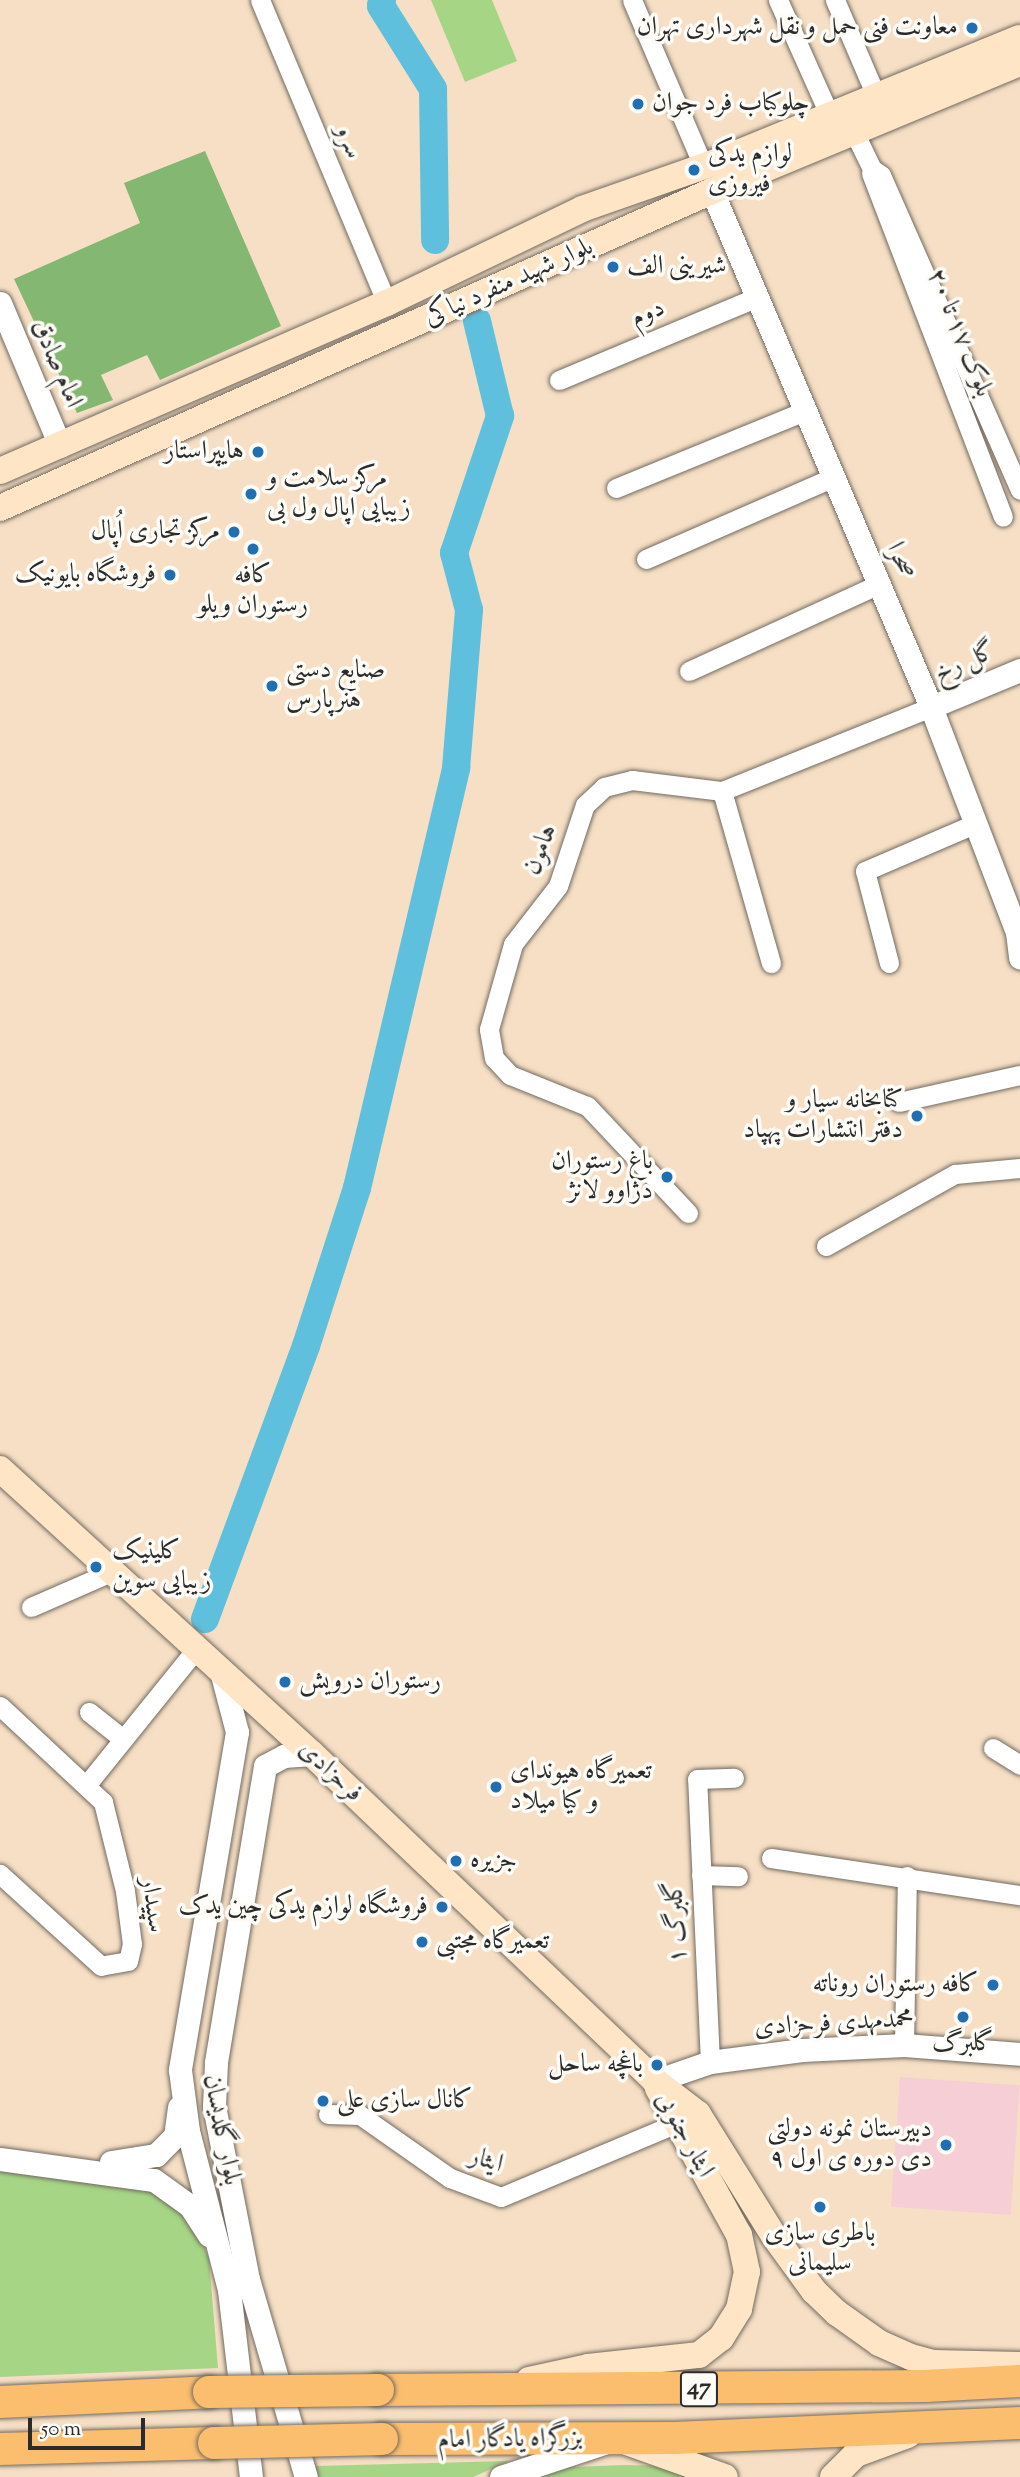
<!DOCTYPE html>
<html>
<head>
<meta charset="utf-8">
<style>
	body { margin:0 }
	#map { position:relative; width:1020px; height:2477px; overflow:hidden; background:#f6dfc5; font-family:"Sorts Mill Goudy",Amiri,serif }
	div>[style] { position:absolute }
	.built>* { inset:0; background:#f6cfd6; transform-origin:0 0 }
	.green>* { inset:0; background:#a6d685 }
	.forest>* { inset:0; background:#84b772 }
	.river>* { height:28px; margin:-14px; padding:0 14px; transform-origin:14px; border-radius:14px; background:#5ec0dc }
	.roads { filter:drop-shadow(0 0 2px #726a61) drop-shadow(0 0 2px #726a61) }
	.minor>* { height:19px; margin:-9.5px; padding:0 9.5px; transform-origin:9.5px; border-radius:9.5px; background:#fff }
	.tertiary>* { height:23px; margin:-11.5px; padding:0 11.5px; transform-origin:11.5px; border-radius:11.5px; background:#fff }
	.secondary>* { height:26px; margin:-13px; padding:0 13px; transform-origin:13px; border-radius:13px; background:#fde5c5 }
	.trunk>* { height:32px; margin:-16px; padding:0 16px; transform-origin:16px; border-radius:16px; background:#fbbe6e }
	.bridges { filter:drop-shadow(0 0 2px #726a61) drop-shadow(0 0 2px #726a61) }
	.trunk-bridge>* { height:32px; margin:-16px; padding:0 16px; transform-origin:16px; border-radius:16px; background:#fbbe6e }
	.dots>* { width:19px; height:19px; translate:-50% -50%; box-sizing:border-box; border:4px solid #fdfcf7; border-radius:50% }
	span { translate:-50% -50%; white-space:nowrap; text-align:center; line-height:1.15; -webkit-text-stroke:7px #fdfcf7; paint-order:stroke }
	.shield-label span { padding:2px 5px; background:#fdfcf7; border:2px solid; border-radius:5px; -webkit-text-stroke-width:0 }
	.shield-label { font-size:24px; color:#2b2b2b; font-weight:700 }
	.poi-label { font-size:26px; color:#2b2b2b }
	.right { translate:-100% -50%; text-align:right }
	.left { translate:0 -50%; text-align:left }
	.street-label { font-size:26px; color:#2b2b2b }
	.scale { position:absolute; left:28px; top:2418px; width:117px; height:32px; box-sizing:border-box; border:4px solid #2b2b2b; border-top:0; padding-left:9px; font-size:21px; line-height:24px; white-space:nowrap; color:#2b2b2b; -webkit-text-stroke:5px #fdfcf7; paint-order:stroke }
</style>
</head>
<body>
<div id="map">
	<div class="built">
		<div style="left:900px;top:2077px;width:120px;height:130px;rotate:4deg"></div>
	</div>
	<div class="green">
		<div style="clip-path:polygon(431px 0,492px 0,517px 61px,465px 82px)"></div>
		<div style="clip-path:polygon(0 2166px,140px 2185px,168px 2197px,198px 2232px,209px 2259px,218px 2368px,0 2377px)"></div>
		<div style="clip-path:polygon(509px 2461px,473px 2477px,319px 2477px,315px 2466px)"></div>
		<div style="clip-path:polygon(624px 2465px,672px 2466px,710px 2477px,517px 2477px,549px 2468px)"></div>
	</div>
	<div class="forest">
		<div style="clip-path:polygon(205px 151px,281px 326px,160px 380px,147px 355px,101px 375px,113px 400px,77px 413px,14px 279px,140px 223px,124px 183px)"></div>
	</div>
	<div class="river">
		<div style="left:382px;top:0;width:6px;rotate:99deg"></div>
		<div style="left:381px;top:6px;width:98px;rotate:57.9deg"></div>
		<div style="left:433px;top:89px;width:151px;rotate:89.2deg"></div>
		<div style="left:205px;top:1619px;width:291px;rotate:-69.7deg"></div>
		<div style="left:306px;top:1346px;width:166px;rotate:-72.1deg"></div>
		<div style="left:357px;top:1188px;width:432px;rotate:-76.7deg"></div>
		<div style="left:456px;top:768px;width:159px;rotate:-85.3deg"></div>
		<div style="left:469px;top:610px;width:59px;rotate:-104.7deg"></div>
		<div style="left:454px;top:553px;width:145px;rotate:-71.4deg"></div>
		<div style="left:500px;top:416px;width:98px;rotate:-103.6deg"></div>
	</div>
	<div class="roads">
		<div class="minor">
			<div style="left:260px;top:0;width:329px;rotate:67.3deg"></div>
			<div style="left:632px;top:0;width:181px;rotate:66.8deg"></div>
			<div style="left:778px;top:0;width:113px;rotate:65.9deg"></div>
			<div style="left:835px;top:0;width:91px;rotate:66.8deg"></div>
			<div style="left:855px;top:134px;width:39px;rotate:64deg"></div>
			<div style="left:872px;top:169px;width:11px;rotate:34deg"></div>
			<div style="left:881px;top:175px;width:344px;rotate:66.2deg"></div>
			<div style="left:871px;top:173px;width:368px;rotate:69deg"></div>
			<div style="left:559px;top:380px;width:215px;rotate:-22.7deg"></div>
			<div style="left:616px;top:488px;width:204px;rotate:-22.2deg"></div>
			<div style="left:646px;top:559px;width:205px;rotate:-23.6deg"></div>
			<div style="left:689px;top:671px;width:209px;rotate:-24.6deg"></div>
			<div style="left:722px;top:791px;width:179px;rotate:74.1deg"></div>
			<div style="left:889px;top:963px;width:95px;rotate:-104.6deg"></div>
			<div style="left:865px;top:871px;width:119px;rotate:-23.3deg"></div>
			<div style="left:899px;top:1102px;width:124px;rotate:-12.6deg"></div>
			<div style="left:688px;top:1213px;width:147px;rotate:-133.3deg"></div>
			<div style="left:587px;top:1106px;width:83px;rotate:-158.1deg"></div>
			<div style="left:510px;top:1075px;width:23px;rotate:-133deg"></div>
			<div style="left:494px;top:1058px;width:29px;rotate:-100deg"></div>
			<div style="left:489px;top:1029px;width:88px;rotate:-74.2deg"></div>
			<div style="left:513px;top:944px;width:73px;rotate:-52.2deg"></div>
			<div style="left:558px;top:886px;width:85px;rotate:-71.6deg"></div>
			<div style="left:585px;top:805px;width:26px;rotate:-43deg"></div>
			<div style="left:604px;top:787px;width:29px;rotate:-14deg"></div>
			<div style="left:632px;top:780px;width:91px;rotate:7deg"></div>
			<div style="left:722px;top:791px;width:225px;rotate:-21.9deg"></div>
			<div style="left:826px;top:1246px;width:148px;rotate:-29.2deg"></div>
			<div style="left:955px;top:1174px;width:65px;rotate:-5.3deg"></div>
			<div style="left:31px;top:1607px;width:87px;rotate:-23.6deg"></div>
			<div style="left:0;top:1706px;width:141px;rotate:43deg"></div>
			<div style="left:103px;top:1802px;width:92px;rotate:76.1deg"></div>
			<div style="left:125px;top:1891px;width:53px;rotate:82.5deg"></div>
			<div style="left:132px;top:1944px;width:17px;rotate:103deg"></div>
			<div style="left:128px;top:1961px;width:27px;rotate:170deg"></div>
			<div style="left:101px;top:1966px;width:137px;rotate:-137.7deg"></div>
			<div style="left:89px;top:1712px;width:43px;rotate:38.5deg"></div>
			<div style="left:993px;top:1748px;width:32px;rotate:32deg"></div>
			<div style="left:88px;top:1783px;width:172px;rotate:-51.1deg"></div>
			<div style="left:771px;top:1858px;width:252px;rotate:8.5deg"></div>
			<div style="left:701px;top:1875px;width:37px;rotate:2deg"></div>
			<div style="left:904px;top:2045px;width:169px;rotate:-89deg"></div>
			<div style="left:710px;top:2062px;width:283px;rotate:-92.6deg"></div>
			<div style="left:697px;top:1779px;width:37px;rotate:-2deg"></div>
			<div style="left:328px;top:2114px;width:32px;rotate:2deg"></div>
			<div style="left:360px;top:2115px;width:110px;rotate:35deg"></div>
			<div style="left:450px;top:2178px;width:54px;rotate:20.4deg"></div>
			<div style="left:501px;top:2197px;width:189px;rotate:-22.8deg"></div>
		</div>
		<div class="tertiary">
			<div style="left:712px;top:191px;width:561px;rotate:67deg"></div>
			<div style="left:931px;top:707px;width:241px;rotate:69.1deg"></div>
			<div style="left:1017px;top:932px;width:26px;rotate:83deg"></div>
			<div style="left:0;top:303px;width:155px;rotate:67.2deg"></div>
			<div style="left:931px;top:707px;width:96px;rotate:-22.6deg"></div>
			<div style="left:221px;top:1671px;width:63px;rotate:75.3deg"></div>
			<div style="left:237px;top:1732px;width:343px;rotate:99.6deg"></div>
			<div style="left:180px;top:2070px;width:62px;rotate:82.5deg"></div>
			<div style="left:188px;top:2131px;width:164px;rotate:75.5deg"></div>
			<div style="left:229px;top:2290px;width:188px;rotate:83.3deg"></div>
			<div style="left:265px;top:1766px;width:301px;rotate:99.4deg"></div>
			<div style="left:216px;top:2063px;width:43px;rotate:92.7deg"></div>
			<div style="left:214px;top:2106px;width:176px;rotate:78.9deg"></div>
			<div style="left:248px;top:2279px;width:206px;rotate:73.7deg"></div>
			<div style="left:265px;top:1766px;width:21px;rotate:-28deg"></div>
			<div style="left:284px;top:1756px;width:28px;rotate:-4deg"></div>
			<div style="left:655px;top:2081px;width:58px;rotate:-19.1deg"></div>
			<div style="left:710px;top:2062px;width:93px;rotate:-7.4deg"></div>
			<div style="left:802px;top:2050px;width:102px;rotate:-2.8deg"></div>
			<div style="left:904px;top:2045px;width:116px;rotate:4.4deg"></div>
			<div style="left:0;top:2159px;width:155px;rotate:7.8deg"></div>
			<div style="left:154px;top:2180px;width:44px;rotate:35.8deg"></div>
			<div style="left:190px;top:2206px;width:35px;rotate:57deg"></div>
			<div style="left:111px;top:2162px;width:46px;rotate:-8.8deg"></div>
			<div style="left:156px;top:2155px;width:27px;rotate:-45deg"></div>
			<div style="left:175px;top:2136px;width:29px;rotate:-82deg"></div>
			<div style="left:501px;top:2477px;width:112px;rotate:-18.3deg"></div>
		</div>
		<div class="secondary">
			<div style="left:0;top:471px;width:422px;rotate:-23.5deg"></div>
			<div style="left:387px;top:303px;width:216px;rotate:-25.7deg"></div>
			<div style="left:582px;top:209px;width:139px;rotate:-19.3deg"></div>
			<div style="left:713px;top:163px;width:331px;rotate:-22.2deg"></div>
			<div style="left:0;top:508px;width:779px;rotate:-24deg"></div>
			<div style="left:712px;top:191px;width:334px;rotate:-22.6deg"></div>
			<div style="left:0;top:1469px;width:423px;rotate:42.4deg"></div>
			<div style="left:312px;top:1754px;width:474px;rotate:43.6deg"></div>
			<div style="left:655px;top:2081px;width:54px;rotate:37.5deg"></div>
			<div style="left:698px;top:2114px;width:144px;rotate:58.1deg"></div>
			<div style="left:774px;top:2236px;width:68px;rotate:54deg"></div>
			<div style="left:814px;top:2291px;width:32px;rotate:44deg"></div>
			<div style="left:837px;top:2313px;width:52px;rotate:35.5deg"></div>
			<div style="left:879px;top:2343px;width:35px;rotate:24deg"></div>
			<div style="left:911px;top:2357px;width:24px;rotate:15deg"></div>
			<div style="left:934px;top:2363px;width:86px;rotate:1.3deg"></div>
			<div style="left:529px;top:2380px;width:60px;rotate:-12.4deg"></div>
			<div style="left:588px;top:2367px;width:112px;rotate:-6.2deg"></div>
			<div style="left:699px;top:2355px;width:28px;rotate:-38deg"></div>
			<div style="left:721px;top:2338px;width:34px;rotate:-58deg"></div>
			<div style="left:739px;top:2309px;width:38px;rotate:-78deg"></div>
			<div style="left:747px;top:2272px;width:38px;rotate:-102deg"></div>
			<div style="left:739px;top:2235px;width:168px;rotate:-118.9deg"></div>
			<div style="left:621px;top:2440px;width:110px;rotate:19.6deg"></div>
			<div style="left:833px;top:2477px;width:33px;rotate:-45deg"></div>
			<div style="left:856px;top:2454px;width:55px;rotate:-20.1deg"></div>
		</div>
		<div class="trunk">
			<div style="left:378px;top:2390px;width:547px;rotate:-0.42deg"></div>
			<div style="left:925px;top:2386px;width:95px;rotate:-3deg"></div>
			<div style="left:0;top:2402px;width:209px;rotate:-2.7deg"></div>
			<div style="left:382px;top:2439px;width:292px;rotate:-0.2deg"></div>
			<div style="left:674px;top:2438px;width:346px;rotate:-2.5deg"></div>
			<div style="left:0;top:2449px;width:214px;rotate:-1.6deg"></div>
		</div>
	</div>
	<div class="bridges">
		<div class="trunk-bridge">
			<div style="left:209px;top:2392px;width:169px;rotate:-0.7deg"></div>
			<div style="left:214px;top:2443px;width:168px;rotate:-1.4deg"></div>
		</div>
	</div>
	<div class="dots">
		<div style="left:972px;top:28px;background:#1f6fb2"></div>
		<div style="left:638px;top:104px;background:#1f6fb2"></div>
		<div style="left:694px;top:170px;background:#1f6fb2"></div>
		<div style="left:613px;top:267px;background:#1f6fb2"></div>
		<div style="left:258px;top:452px;background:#1f6fb2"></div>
		<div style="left:251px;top:494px;background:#1f6fb2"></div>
		<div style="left:234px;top:532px;background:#1f6fb2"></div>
		<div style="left:253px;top:549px;background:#1f6fb2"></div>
		<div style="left:170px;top:575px;background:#1f6fb2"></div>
		<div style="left:272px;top:686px;background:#1f6fb2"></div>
		<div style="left:917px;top:1116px;background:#1f6fb2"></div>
		<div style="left:667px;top:1177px;background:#1f6fb2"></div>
		<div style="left:96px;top:1567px;background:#1f6fb2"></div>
		<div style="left:285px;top:1682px;background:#1f6fb2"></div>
		<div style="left:496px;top:1787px;background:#1f6fb2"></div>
		<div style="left:456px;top:1861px;background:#1f6fb2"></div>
		<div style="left:442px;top:1907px;background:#1f6fb2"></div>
		<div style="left:422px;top:1942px;background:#1f6fb2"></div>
		<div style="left:993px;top:1985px;background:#1f6fb2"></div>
		<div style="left:963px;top:2017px;background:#1f6fb2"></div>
		<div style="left:657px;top:2065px;background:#1f6fb2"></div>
		<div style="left:323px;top:2101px;background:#1f6fb2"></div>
		<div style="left:946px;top:2145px;background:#1f6fb2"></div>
		<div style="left:820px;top:2207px;background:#1f6fb2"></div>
	</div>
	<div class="shield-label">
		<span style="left:699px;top:2389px">47</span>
	</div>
	<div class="poi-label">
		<span class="right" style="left:958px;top:28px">معاونت فنی حمل و نقل شهرداری تهران</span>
		<span class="left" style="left:652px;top:104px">چلوکباب فرد جوان</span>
		<span class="left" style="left:708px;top:170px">لوازم یدکى<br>فیروزى</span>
		<span class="left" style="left:627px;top:267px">شیرینی الف</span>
		<span class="right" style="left:244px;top:452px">هایپراستار</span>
		<span class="left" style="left:267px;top:494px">مرکز سلامت و<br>زیبایی اپال ول بی</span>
		<span class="right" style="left:220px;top:532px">مرکز تجاری اُپال</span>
		<span class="right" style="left:156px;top:575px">فروشگاه بایونیک</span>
		<span style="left:253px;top:591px">کافه<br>رستوران ویلو</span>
		<span class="left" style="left:286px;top:686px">صنایع دستی<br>هنرپارس</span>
		<span class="right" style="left:903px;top:1116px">کتابخانه سیار و<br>دفتر انتشارات پهپاد</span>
		<span class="right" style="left:653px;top:1177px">باغ رستوران<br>دژاوو لانژ</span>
		<span class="left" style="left:112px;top:1567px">کلینیک<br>زیبایی سوین</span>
		<span class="left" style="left:299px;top:1682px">رستوران درویش</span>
		<span class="left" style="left:510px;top:1787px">تعمیرگاه هیوندای<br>و کیا میلاد</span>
		<span class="left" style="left:470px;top:1861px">جزیره</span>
		<span class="right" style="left:428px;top:1907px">فروشگاه لوازم یدکی چین یدک</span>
		<span class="left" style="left:436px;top:1942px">تعمیرگاه مجتبی</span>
		<span class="right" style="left:979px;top:1985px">کافه رستوران روناته</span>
		<span style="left:963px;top:2044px">گلبرگ</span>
		<span class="right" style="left:643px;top:2065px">باغچه ساحل</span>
		<span class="left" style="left:337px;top:2101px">کانال سازی علی</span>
		<span class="right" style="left:932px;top:2145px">دبیرستان نمونه دولتی<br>۹ دی دوره ی اول</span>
		<span style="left:820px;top:2249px">باطری سازی<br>سلیمانی</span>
	</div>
	<div class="street-label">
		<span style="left:348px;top:142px;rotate:67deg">سرو</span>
		<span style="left:509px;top:283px;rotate:-24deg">بلوار شهید منفرد نیاکی</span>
		<span style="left:648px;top:314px;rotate:-23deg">دوم</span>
		<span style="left:959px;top:333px;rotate:68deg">بلوک ۱۷ تا ۲۰</span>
		<span style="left:56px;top:364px;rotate:67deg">امام صادق</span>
		<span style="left:900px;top:561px;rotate:67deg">صحرا</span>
		<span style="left:965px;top:663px;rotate:-23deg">گل رخ</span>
		<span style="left:541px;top:850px;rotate:-69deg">هامون</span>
		<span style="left:330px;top:1772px;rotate:43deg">فرحزادی</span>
		<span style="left:152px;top:1905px;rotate:82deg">سپیدار</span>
		<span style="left:677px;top:1922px;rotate:-93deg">گلبرگ ۱</span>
		<span style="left:834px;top:2024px;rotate:-3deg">محمدمهدی فرحزادی</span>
		<span style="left:221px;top:2130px;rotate:79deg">بلوار گلدیسان</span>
		<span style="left:684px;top:2135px;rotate:61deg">ایثار جنوبی</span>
		<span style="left:486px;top:2161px;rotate:17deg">ایثار</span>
		<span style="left:510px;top:2440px;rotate:-1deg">بزرگراه یادگار امام</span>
	</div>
	<div class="scale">50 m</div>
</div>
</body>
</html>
